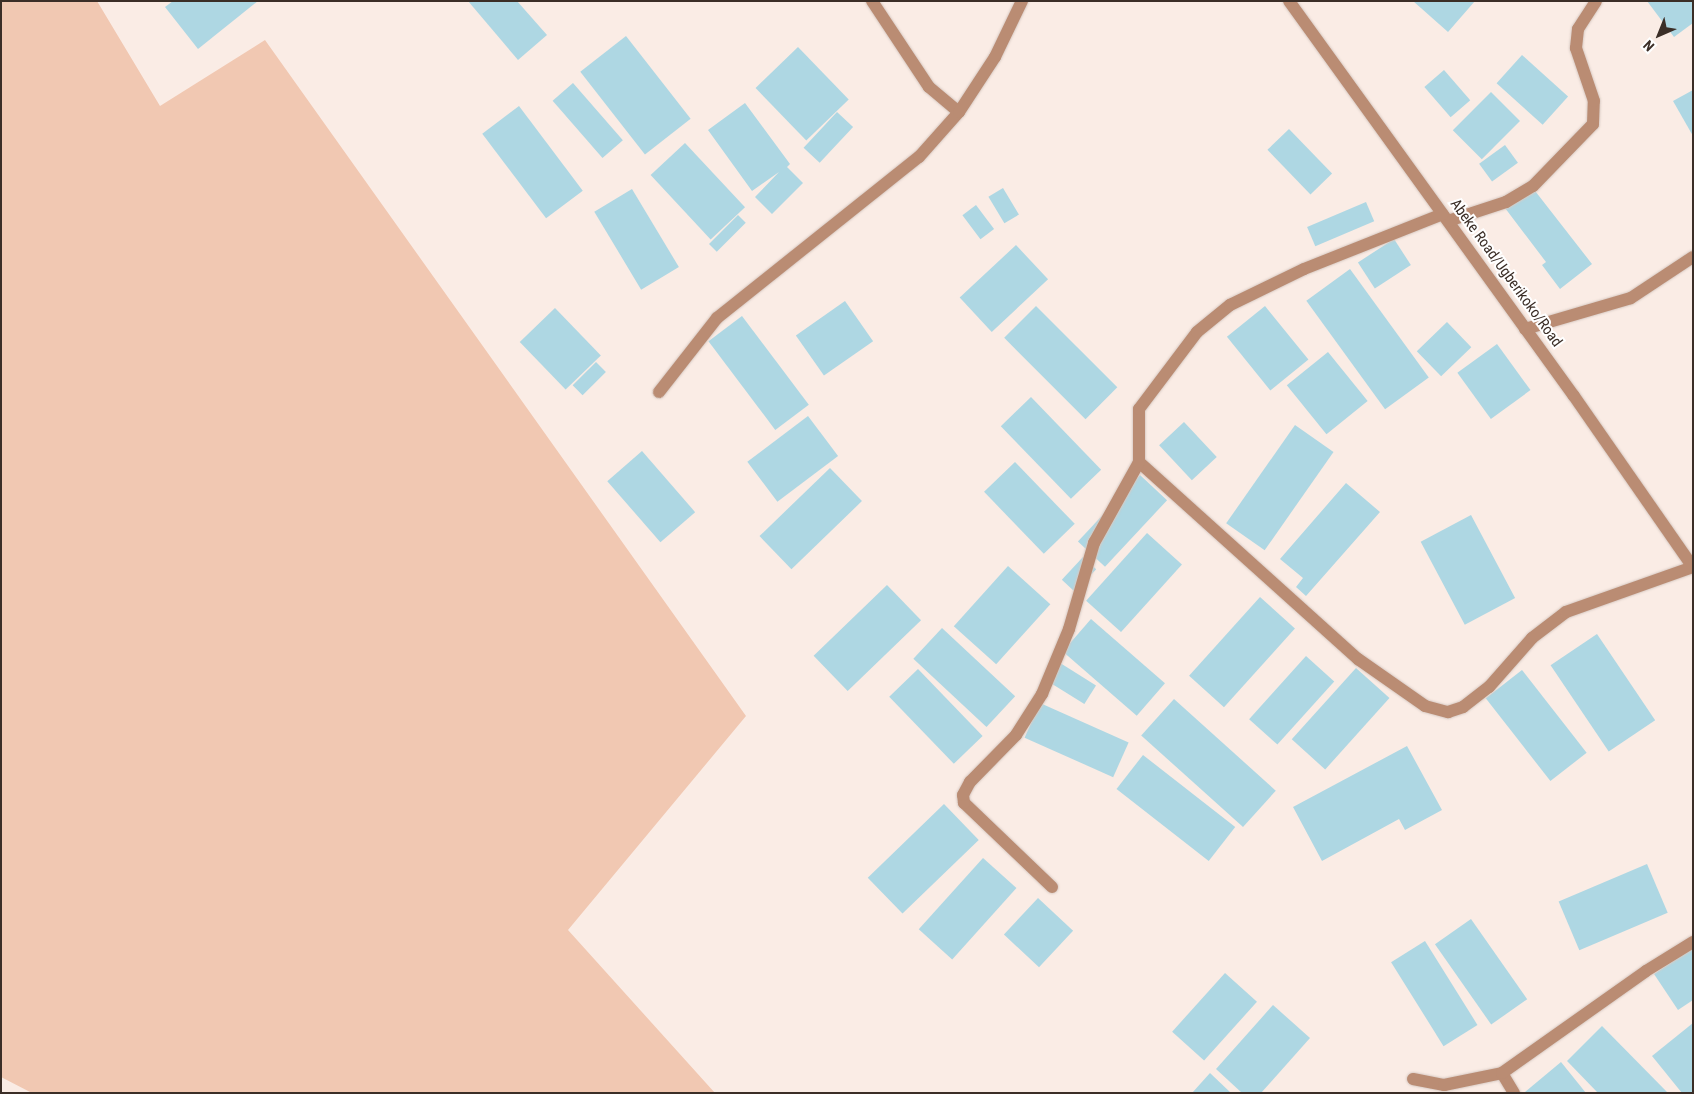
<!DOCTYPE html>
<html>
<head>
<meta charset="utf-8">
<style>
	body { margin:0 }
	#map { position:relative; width:1694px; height:1094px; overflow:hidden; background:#faece5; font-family:"Roboto Condensed",sans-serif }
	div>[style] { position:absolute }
	.green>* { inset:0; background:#f1c8b2 }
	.building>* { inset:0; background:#aed7e3; transform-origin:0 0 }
	.roads { filter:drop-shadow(0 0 1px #d8cac3) drop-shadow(0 0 1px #d8cac3) }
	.minor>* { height:12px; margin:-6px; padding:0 6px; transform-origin:6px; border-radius:6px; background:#ba8c73 }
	span { translate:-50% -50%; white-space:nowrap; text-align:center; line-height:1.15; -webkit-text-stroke:4px #fff; paint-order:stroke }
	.street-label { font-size:15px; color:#3b2e27 }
	.frame { position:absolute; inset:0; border:2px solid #3b2e27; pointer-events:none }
	.north { position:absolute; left:1634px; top:10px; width:50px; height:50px; -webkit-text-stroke:4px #fff; paint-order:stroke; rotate:224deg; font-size:14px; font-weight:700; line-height:20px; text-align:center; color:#3b2e27 }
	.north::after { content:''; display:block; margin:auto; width:18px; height:22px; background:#3b2e27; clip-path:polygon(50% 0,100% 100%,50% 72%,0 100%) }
</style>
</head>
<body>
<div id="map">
	<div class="green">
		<div style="clip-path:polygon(1px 1px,97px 1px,160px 106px,265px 40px,746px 716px,568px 930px,715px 1093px,32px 1093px,1px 1077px)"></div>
	</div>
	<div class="building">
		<div style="clip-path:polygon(173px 1px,258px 1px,198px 49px,165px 7px)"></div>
		<div style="clip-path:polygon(468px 1px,517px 1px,547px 35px,518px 60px)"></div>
		<div style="clip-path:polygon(1413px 1px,1475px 1px,1448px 32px)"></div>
		<div style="clip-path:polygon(1647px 1px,1693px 1px,1693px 23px,1674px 37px)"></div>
		<div style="left:626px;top:36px;width:105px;height:58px;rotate:52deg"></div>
		<div style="left:798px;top:47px;width:73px;height:59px;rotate:46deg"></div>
		<div style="left:1522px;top:55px;width:62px;height:38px;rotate:42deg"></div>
		<div style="left:1444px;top:70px;width:40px;height:26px;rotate:49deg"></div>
		<div style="left:573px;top:83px;width:76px;height:27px;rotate:49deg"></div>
		<div style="clip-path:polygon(1693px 90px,1693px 136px,1673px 101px)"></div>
		<div style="left:1491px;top:92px;width:41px;height:54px;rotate:45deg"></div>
		<div style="clip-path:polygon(745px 103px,790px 164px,787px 167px,803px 183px,772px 214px,755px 197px,779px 172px,752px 191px,708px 130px)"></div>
		<div style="left:519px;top:106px;width:106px;height:46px;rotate:53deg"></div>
		<div style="left:837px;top:112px;width:22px;height:49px;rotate:43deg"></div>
		<div style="left:1289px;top:129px;width:62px;height:30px;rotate:46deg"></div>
		<div style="left:685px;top:143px;width:88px;height:47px;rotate:47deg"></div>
		<div style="left:1505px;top:145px;width:22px;height:32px;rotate:54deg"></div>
		<div style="clip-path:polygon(1532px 187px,1592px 264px,1560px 289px,1542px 265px,1546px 262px,1505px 208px)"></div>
		<div style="left:1003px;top:188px;width:31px;height:17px;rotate:59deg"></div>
		<div style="left:632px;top:189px;width:91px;height:44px;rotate:59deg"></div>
		<div style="left:1366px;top:202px;width:21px;height:64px;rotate:67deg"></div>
		<div style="left:976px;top:205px;width:30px;height:17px;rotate:53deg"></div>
		<div style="left:738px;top:215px;width:11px;height:41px;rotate:45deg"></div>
		<div style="left:1394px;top:239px;width:31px;height:43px;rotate:57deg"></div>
		<div style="left:1016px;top:245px;width:47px;height:77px;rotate:47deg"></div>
		<div style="left:1350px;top:269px;width:134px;height:54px;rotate:54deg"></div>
		<div style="left:845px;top:301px;width:49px;height:60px;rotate:55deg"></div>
		<div style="left:1036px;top:306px;width:115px;height:45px;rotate:45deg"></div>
		<div style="left:1265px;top:306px;width:69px;height:49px;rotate:51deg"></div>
		<div style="left:555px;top:308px;width:66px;height:49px;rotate:46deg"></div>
		<div style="left:742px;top:316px;width:111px;height:42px;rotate:53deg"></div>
		<div style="left:1447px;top:322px;width:35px;height:42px;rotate:46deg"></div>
		<div style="left:1497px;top:344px;width:57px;height:49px;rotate:54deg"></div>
		<div style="left:1328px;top:352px;width:63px;height:53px;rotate:51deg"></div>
		<div style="left:596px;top:362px;width:14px;height:33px;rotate:45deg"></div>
		<div style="left:1031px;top:397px;width:101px;height:42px;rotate:46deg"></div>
		<div style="left:808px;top:416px;width:50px;height:76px;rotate:53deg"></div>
		<div style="left:1184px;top:422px;width:48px;height:34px;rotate:47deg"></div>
		<div style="left:1295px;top:425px;width:47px;height:120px;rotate:35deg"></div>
		<div style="left:642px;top:451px;width:81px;height:46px;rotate:49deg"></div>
		<div style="left:1015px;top:462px;width:86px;height:43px;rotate:46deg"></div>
		<div style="left:830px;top:468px;width:46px;height:98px;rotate:46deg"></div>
		<div style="left:1140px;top:475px;width:37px;height:91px;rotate:43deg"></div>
		<div style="clip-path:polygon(1346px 483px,1380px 512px,1306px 596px,1296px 587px,1303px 578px,1280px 559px)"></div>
		<div style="left:1471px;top:515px;width:94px;height:57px;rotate:62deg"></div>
		<div style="left:1147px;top:533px;width:47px;height:91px;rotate:42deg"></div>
		<div style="left:1083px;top:557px;width:18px;height:31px;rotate:43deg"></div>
		<div style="left:1008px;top:566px;width:57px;height:81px;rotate:42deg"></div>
		<div style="left:887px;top:585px;width:49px;height:102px;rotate:46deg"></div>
		<div style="left:1260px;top:597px;width:47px;height:106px;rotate:42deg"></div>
		<div style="left:1091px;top:619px;width:98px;height:43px;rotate:41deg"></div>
		<div style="left:942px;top:628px;width:100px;height:42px;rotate:43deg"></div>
		<div style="left:1597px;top:634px;width:104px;height:56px;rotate:56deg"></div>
		<div style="left:1306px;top:656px;width:38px;height:85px;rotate:42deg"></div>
		<div style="left:1057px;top:661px;width:46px;height:22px;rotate:32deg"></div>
		<div style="left:1356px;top:668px;width:45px;height:96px;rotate:42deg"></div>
		<div style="left:918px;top:669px;width:93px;height:40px;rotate:46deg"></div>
		<div style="left:1522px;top:670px;width:105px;height:46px;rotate:52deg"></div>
		<div style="left:1174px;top:699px;width:137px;height:49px;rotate:42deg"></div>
		<div style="left:1040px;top:703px;width:97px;height:38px;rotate:24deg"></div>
		<div style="clip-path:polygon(1407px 746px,1442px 810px,1405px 830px,1399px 819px,1322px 861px,1293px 807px)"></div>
		<div style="left:1143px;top:755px;width:117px;height:43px;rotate:38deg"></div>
		<div style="left:944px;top:804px;width:50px;height:106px;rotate:46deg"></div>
		<div style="left:983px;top:858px;width:45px;height:96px;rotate:42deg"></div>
		<div style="left:1647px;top:864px;width:53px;height:96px;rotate:67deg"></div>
		<div style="left:1038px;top:898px;width:48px;height:50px;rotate:43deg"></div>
		<div style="left:1471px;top:919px;width:98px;height:44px;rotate:55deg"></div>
		<div style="left:1425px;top:941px;width:99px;height:40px;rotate:58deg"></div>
		<div style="clip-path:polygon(1693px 948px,1693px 1000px,1678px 1010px,1654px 974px)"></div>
		<div style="left:1225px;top:973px;width:43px;height:79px;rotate:42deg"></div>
		<div style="clip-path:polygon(1273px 1005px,1310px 1038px,1261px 1093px,1242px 1093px,1216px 1069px)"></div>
		<div style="clip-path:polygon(1693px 1023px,1693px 1093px,1682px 1093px,1652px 1056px)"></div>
		<div style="clip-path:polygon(1602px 1026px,1668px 1093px,1598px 1093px,1567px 1061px)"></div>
		<div style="clip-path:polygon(1561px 1062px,1586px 1093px,1526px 1093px,1525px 1092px)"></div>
		<div style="clip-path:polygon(1210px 1073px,1231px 1093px,1192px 1093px)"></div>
	</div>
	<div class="roads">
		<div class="minor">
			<div style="left:872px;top:1px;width:103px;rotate:56.5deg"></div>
			<div style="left:929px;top:87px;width:39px;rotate:40deg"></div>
			<div style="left:1289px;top:1px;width:487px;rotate:54.2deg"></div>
			<div style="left:1574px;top:396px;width:208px;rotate:55.2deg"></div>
			<div style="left:1448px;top:221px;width:61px;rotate:-18.1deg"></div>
			<div style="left:1506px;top:202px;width:31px;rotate:-31deg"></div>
			<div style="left:1533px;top:186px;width:86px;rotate:-45.9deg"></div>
			<div style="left:1593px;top:124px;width:23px;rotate:-88deg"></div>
			<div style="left:1594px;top:101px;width:56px;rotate:-108.8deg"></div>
			<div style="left:1576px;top:48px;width:19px;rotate:-84deg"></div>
			<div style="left:1578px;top:29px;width:33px;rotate:-57deg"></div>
			<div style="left:1525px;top:329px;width:110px;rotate:-16.3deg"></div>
			<div style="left:1631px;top:298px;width:74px;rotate:-33.5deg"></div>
			<div style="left:659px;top:392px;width:94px;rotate:-51.9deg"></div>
			<div style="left:717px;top:318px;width:258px;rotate:-38.6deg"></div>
			<div style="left:919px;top:157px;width:60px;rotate:-48.4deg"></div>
			<div style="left:959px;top:112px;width:66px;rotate:-56.8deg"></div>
			<div style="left:995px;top:57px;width:62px;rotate:-64.3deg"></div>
			<div style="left:1139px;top:462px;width:295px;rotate:42deg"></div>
			<div style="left:1358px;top:659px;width:82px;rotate:35deg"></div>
			<div style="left:1425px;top:706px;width:24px;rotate:15deg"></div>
			<div style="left:1448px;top:712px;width:16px;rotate:-18deg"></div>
			<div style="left:1463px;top:707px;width:33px;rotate:-38deg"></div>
			<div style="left:1489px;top:687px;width:65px;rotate:-48.7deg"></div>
			<div style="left:1532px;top:638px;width:43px;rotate:-37.4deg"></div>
			<div style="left:1566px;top:612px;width:135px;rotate:-19.5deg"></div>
			<div style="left:1052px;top:887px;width:122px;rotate:-136.3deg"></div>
			<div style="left:964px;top:803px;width:8px;rotate:-97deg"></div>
			<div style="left:963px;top:795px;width:15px;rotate:-62deg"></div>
			<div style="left:970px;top:782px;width:66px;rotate:-45.6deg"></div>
			<div style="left:1016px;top:735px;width:49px;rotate:-57.6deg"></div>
			<div style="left:1042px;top:694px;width:70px;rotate:-67.4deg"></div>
			<div style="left:1069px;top:629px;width:90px;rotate:-73.8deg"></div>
			<div style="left:1094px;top:543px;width:93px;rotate:-60.9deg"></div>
			<div style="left:1139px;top:462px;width:53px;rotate:-90deg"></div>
			<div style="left:1139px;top:409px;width:96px;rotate:-53deg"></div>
			<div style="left:1197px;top:332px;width:43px;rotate:-39.3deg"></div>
			<div style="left:1230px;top:305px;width:82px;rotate:-25.9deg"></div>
			<div style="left:1304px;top:269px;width:149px;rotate:-21.6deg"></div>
			<div style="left:1413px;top:1079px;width:32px;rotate:11deg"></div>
			<div style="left:1444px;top:1085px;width:59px;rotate:-11.7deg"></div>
			<div style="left:1514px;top:1093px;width:23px;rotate:-121deg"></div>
			<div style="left:1502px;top:1073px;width:176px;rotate:-35.3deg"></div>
			<div style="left:1646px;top:971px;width:55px;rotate:-31.7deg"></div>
		</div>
	</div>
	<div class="street-label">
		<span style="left:1506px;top:273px;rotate:54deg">Abeke Road/Ugberikoko/Road</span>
	</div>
	<div class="frame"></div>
	<div class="north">N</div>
</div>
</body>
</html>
